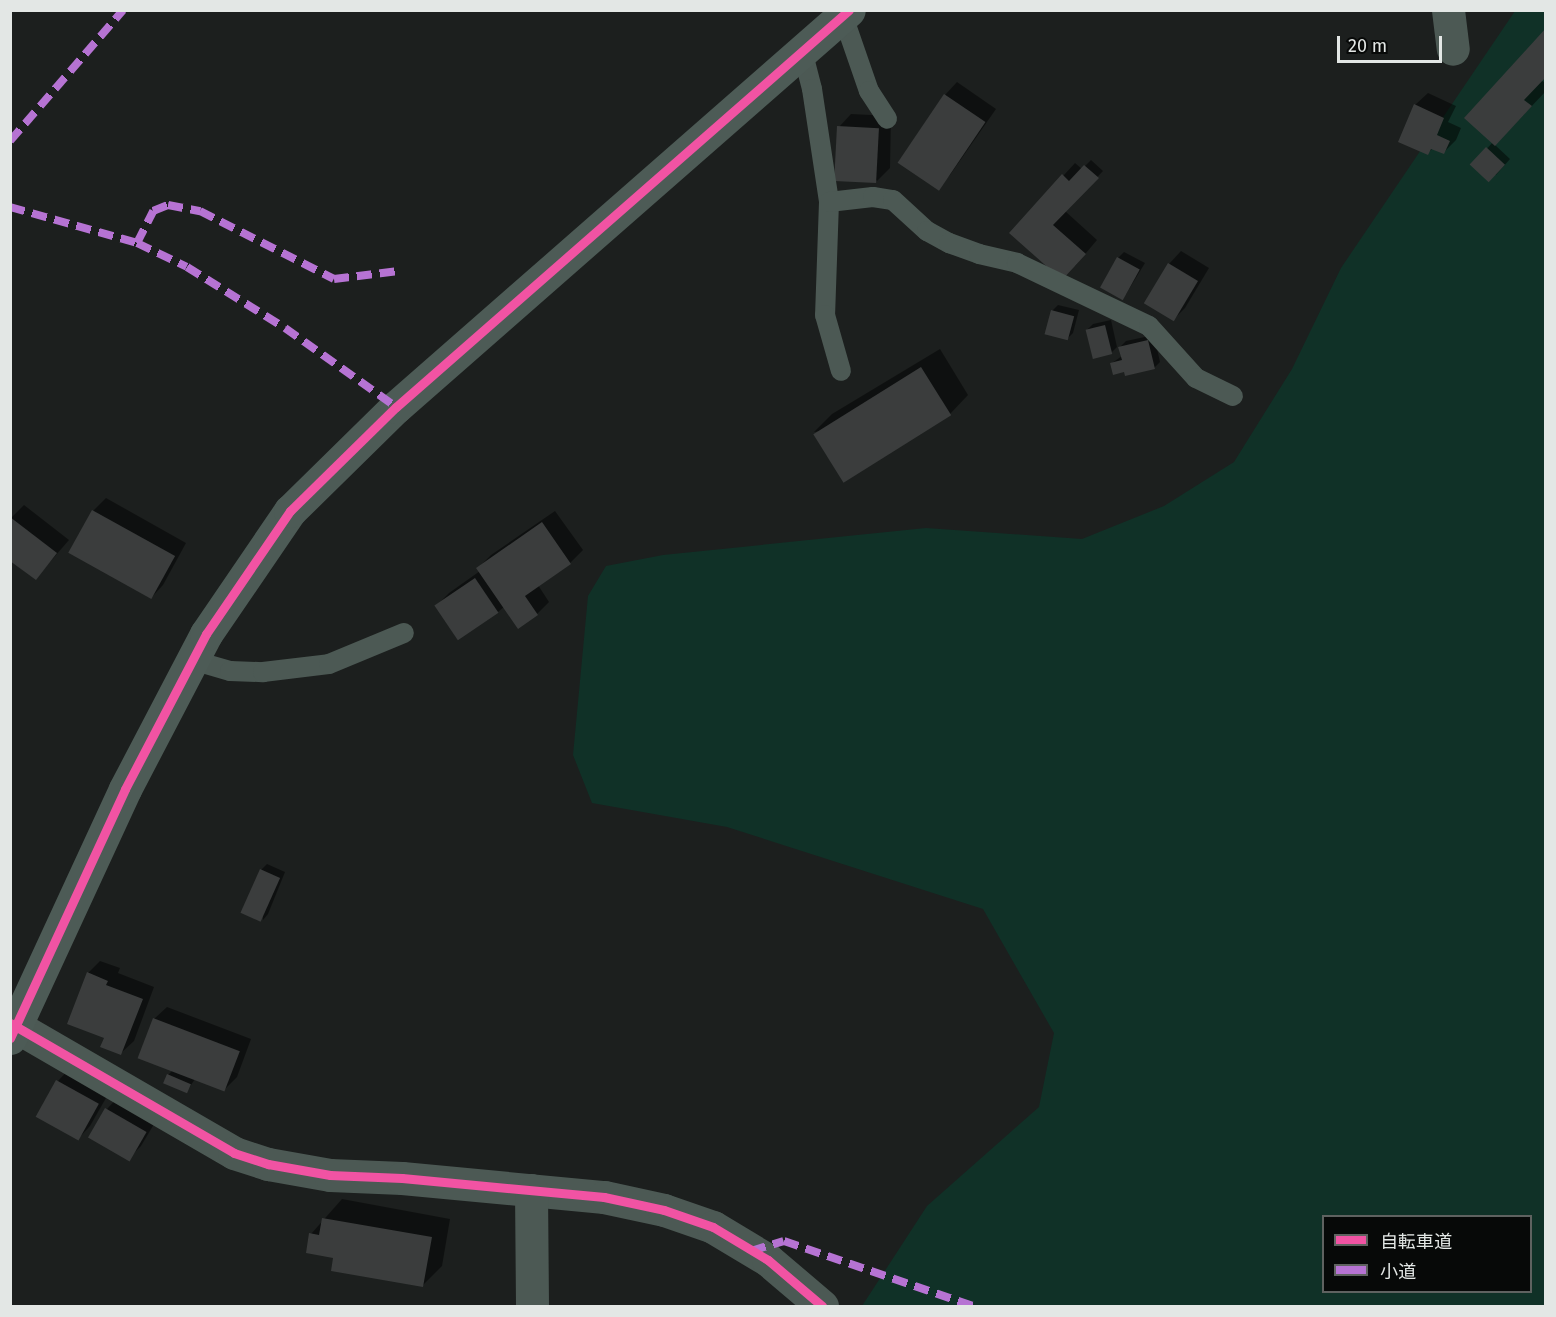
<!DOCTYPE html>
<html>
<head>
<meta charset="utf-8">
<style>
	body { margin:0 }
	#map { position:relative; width:1556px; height:1317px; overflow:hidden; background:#1c1f1e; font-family:"Fira Sans","Noto Sans JP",sans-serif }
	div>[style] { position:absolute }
	.green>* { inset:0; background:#103127 }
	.shadow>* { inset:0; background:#0007 }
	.building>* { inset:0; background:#3b3d3d; transform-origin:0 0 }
	.lane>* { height:20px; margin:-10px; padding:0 10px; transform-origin:10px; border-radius:10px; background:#4c5954 }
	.street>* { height:33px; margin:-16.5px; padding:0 16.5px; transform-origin:16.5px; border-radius:16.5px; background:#4c5954 }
	.secondary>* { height:33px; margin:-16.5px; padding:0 16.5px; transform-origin:16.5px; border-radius:16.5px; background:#4d5b56 }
	.quiet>* { height:8px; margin-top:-4px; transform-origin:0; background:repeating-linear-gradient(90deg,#b673d3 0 15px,transparent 0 23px) }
	.cycleway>* { height:9px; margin:-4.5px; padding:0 4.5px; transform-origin:4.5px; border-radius:4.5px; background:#f153a3 }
	span { translate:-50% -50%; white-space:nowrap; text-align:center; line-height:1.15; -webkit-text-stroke:4.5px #070908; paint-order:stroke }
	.frame { position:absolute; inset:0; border:12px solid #e3e7e5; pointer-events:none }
	.legend { position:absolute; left:1322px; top:1215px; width:210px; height:78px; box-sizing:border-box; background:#070908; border:2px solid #5f6260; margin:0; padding:8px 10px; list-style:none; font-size:18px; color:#e3e7e5 }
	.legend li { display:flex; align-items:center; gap:12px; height:30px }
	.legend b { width:30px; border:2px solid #5f6260 }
	.scale { position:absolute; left:1337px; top:36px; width:105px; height:27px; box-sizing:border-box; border:3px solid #e3e7e5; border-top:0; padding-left:8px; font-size:18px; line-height:21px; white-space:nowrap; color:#e3e7e5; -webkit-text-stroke:4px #070908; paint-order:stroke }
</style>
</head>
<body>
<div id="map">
	<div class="green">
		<div style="clip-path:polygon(evenodd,1515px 11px,1545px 11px,1545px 1306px,862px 1306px,927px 1206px,1039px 1107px,1054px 1033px,983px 909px,727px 827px,592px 803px,573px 755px,588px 596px,606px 566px,663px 555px,926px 528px,1082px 539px,1164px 506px,1234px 462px,1292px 369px,1341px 268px,1515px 11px,1324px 1216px,1530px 1216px,1530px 1292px,1324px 1292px,1324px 1216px)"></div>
	</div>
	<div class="shadow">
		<div style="clip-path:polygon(1546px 30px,1542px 81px,1546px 83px,1546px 91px,1495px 145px,1510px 159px,1496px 175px,1472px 165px,1493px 142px)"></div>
		<div style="clip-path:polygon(957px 82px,996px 109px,950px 175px,937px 188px,945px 95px)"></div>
		<div style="clip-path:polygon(1428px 93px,1456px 106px,1448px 122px,1461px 128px,1456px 140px,1443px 153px,1433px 148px,1428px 153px,1415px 105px)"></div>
		<div style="clip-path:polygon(851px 114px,891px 116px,890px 168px,877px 181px,839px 127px)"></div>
		<div style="clip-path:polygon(1091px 160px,1103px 171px,1065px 211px,1097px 240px,1075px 266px,1011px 233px,1075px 163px,1082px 169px)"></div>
		<div style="clip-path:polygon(1181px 251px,1209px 268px,1185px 308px,1173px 320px,1169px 264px)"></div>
		<div style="clip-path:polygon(1124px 252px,1145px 263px,1123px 299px,1118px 258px)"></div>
		<div style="clip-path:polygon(1058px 305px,1079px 310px,1073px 333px,1067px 339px,1052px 311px)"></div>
		<div style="clip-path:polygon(1111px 320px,1117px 347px,1111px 353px,1087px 330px,1093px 324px)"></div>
		<div style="clip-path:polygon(1154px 335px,1160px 362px,1154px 368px,1126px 370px,1112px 363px,1122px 356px,1120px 347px,1126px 341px)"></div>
		<div style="clip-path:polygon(940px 349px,968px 395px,950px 414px,814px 432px,832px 414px)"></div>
		<div style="clip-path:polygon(106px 498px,186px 543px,163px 585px,151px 598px,93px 511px)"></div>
		<div style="clip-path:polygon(24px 505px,69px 540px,36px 578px,10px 519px)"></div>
		<div style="clip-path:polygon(555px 511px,583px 550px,570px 563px,538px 585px,549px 602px,537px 614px,505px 606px,498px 612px,436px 606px,449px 593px,480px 571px,478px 568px,491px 555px)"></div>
		<div style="clip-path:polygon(267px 864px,285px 872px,268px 914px,263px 920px,261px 870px)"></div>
		<div style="clip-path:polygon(100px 961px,120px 968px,118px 973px,154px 987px,134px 1041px,121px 1053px,106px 1037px,88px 973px)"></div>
		<div style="clip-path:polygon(167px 1007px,251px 1039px,237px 1077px,224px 1090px,195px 1079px,187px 1091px,168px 1075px,173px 1070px,154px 1019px)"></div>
		<div style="clip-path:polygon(70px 1068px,110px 1091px,90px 1126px,78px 1139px,58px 1081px)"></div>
		<div style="clip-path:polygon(119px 1096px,157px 1119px,141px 1146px,128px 1159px,107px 1109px)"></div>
		<div style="clip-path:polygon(342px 1199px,450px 1219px,442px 1266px,423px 1285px,335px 1257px,311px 1234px)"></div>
	</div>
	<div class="building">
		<div style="clip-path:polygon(1546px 28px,1546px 77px,1524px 100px,1532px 106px,1495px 146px,1464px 118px)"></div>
		<div style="left:944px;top:94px;width:50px;height:83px;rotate:34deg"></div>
		<div style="clip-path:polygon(1414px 104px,1444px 118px,1437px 135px,1450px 141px,1444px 154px,1431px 149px,1428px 155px,1398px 142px)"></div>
		<div style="left:837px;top:126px;width:42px;height:55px;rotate:3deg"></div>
		<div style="left:1486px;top:147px;width:26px;height:24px;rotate:43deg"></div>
		<div style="clip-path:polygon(1084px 165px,1099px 178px,1053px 225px,1086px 254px,1062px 280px,1009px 233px,1062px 174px,1069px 181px)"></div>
		<div style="left:1117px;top:257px;width:26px;height:35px;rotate:29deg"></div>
		<div style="left:1168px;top:263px;width:35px;height:47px;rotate:31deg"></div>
		<div style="left:1051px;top:310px;width:24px;height:25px;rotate:15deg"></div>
		<div style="left:1105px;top:325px;width:30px;height:20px;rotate:76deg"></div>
		<div style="clip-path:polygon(1148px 340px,1155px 369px,1125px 376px,1124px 372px,1113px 375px,1110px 363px,1122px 360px,1118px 347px)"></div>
		<div style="left:921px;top:367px;width:57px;height:127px;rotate:58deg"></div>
		<div style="left:92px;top:510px;width:95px;height:49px;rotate:29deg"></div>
		<div style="clip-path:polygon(10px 517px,57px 553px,36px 580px,10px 561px)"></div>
		<div style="clip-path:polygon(542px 522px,571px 564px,525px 596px,538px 615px,518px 629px,476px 568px)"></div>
		<div style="left:475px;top:578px;width:42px;height:49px;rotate:56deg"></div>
		<div style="left:260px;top:869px;width:22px;height:48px;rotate:24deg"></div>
		<div style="clip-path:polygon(87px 972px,108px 981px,106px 985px,143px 999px,121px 1055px,100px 1047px,104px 1038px,67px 1024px)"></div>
		<div style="left:153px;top:1018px;width:93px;height:43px;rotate:21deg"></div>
		<div style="left:167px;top:1074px;width:26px;height:10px;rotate:23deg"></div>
		<div style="left:56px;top:1080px;width:49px;height:42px;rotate:29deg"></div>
		<div style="left:105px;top:1108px;width:48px;height:34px;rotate:30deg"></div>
		<div style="clip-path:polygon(322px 1218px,432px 1237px,423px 1287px,331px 1271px,333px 1258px,306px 1253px,309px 1233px,319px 1235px)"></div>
	</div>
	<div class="lane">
		<div style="left:843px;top:16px;width:79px;rotate:70.9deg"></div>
		<div style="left:869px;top:91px;width:33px;rotate:57deg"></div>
		<div style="left:802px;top:50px;width:40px;rotate:75.6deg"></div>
		<div style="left:812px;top:89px;width:114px;rotate:81.4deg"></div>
		<div style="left:829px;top:202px;width:113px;rotate:92deg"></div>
		<div style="left:825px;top:315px;width:58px;rotate:74.1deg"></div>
		<div style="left:829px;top:202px;width:44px;rotate:-6.5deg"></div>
		<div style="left:873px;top:197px;width:20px;rotate:9deg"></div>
		<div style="left:893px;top:200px;width:46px;rotate:42.4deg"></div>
		<div style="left:927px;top:231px;width:25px;rotate:29deg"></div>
		<div style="left:949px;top:243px;width:32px;rotate:20deg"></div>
		<div style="left:979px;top:254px;width:39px;rotate:13deg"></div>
		<div style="left:1017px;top:263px;width:146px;rotate:25.5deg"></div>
		<div style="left:1149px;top:326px;width:70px;rotate:47.9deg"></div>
		<div style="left:1196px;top:378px;width:41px;rotate:25.9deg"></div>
		<div style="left:192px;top:660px;width:40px;rotate:16deg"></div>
		<div style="left:230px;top:671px;width:33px;rotate:2deg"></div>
		<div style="left:263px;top:672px;width:66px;rotate:-6.9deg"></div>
		<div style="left:329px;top:664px;width:81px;rotate:-22.5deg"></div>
	</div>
	<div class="street">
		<div style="left:1448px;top:10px;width:39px;rotate:83deg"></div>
		<div style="left:10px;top:1023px;width:259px;rotate:30.1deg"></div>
		<div style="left:234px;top:1153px;width:36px;rotate:18deg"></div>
		<div style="left:268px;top:1164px;width:63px;rotate:10.1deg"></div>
		<div style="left:330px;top:1175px;width:72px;rotate:2.4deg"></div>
		<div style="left:402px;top:1178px;width:203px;rotate:5.4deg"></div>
		<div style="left:604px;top:1197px;width:61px;rotate:12.2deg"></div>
		<div style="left:664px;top:1210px;width:52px;rotate:19.1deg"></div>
		<div style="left:713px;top:1227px;width:64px;rotate:31deg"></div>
		<div style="left:768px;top:1260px;width:71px;rotate:40.4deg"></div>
		<div style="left:531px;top:1190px;width:116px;rotate:89.5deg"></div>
	</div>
	<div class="secondary">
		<div style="left:10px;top:1038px;width:274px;rotate:-65.2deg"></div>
		<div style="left:125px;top:789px;width:175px;rotate:-62.4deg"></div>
		<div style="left:206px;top:634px;width:149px;rotate:-55.7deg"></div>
		<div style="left:290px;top:511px;width:148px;rotate:-44.5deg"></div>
		<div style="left:396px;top:407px;width:602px;rotate:-41.23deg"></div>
	</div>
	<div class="quiet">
		<div style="left:10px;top:141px;width:173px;rotate:-49.2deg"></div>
		<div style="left:10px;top:207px;width:132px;rotate:15.8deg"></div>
		<div style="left:137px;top:243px;width:55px;rotate:25.6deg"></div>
		<div style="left:187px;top:267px;width:115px;rotate:31.9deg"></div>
		<div style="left:285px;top:328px;width:136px;rotate:35.4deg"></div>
		<div style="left:137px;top:243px;width:36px;rotate:-63deg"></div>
		<div style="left:153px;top:211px;width:16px;rotate:-22deg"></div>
		<div style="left:168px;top:205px;width:33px;rotate:11deg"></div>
		<div style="left:200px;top:211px;width:150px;rotate:26.9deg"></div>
		<div style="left:334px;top:279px;width:65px;rotate:-7deg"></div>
		<div style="left:751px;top:1251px;width:34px;rotate:-17deg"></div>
		<div style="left:784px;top:1241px;width:200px;rotate:19deg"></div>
	</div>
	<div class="cycleway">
		<div style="left:10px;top:1023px;width:259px;rotate:30.1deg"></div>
		<div style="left:234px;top:1153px;width:36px;rotate:18deg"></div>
		<div style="left:268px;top:1164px;width:63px;rotate:10.1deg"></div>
		<div style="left:330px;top:1175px;width:72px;rotate:2.4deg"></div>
		<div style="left:402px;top:1178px;width:203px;rotate:5.4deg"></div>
		<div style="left:604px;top:1197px;width:61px;rotate:12.2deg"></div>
		<div style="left:664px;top:1210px;width:52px;rotate:19.1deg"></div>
		<div style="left:713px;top:1227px;width:64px;rotate:31deg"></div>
		<div style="left:768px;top:1260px;width:71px;rotate:40.4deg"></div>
		<div style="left:10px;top:1038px;width:274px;rotate:-65.2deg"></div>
		<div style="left:125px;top:789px;width:175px;rotate:-62.4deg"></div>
		<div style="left:206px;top:634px;width:149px;rotate:-55.7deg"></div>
		<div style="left:290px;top:511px;width:148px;rotate:-44.5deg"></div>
		<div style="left:396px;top:407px;width:602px;rotate:-41.23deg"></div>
	</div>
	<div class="frame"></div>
	<ul class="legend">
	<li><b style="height:8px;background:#f153a3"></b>自転車道</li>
	<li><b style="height:8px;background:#b673d3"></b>小道</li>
	</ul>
	<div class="scale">20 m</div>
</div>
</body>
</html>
